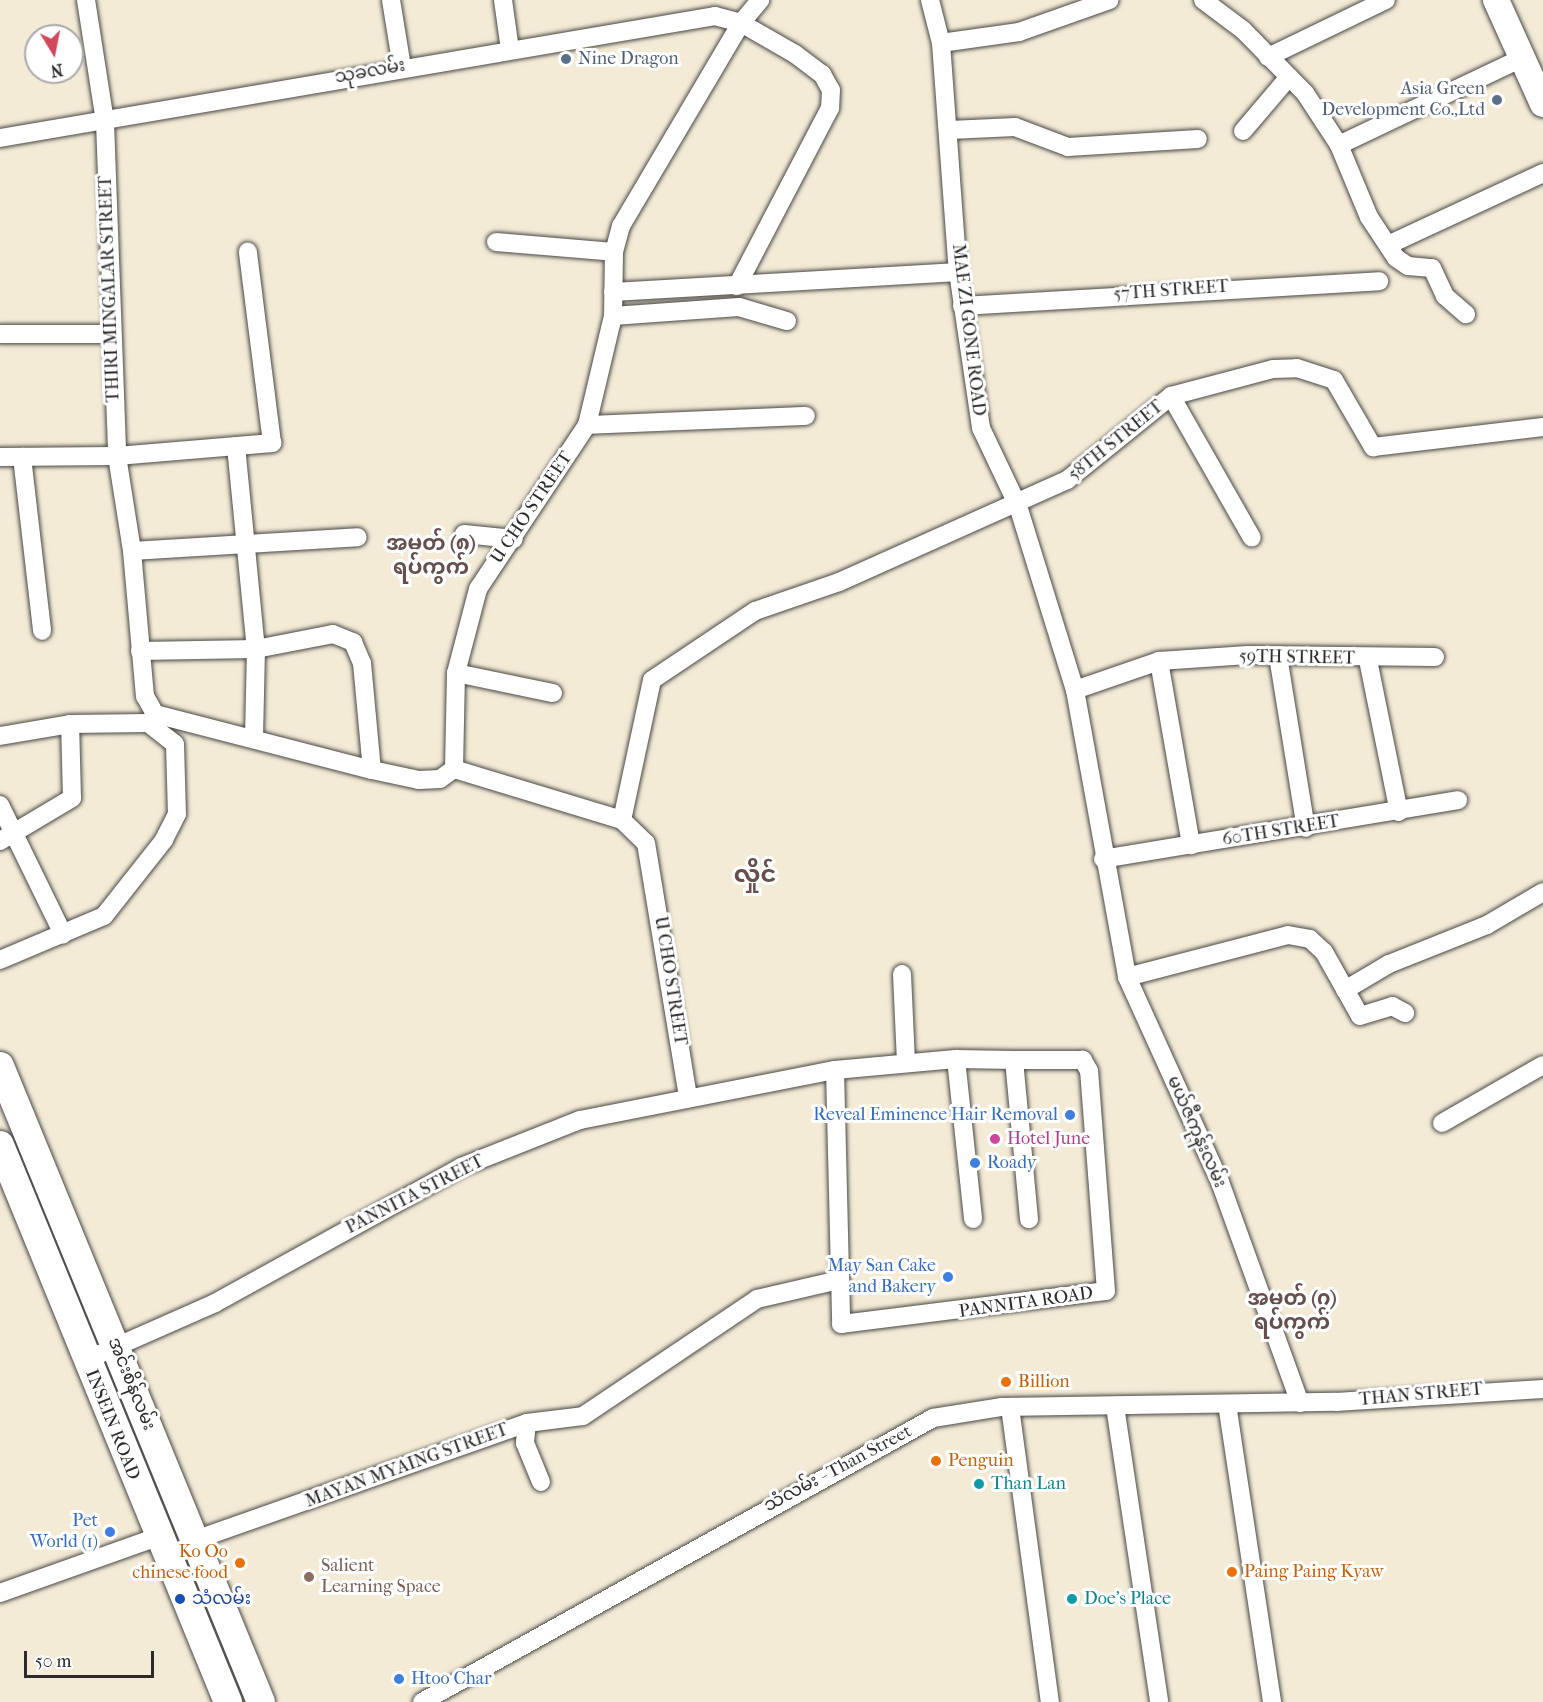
<!DOCTYPE html>
<html>
<head>
<meta charset="utf-8">
<style>
	body { margin:0 }
	#map { position:relative; width:1543px; height:1702px; overflow:hidden; background:#f4ebd7; font-family:"IM FELL French Canon","Noto Sans Myanmar",serif }
	div>[style] { position:absolute }
	.roads { filter:drop-shadow(0 0 2px #494845) drop-shadow(0 0 2px #494845) }
	.street>* { height:18px; margin:-9px; padding:0 9px; transform-origin:9px; border-radius:9px; background:#fff }
	.secondary>* { height:26px; margin:-13px; padding:0 13px; transform-origin:13px; border-radius:13px; background:#fff }
	.primary>* { height:28px; margin:-14px; padding:0 14px; transform-origin:14px; border-radius:14px; background:#fff }
	.dots>* { width:16px; height:16px; translate:-50% -50%; box-sizing:border-box; border:3px solid #fff; border-radius:50% }
	span { translate:-50% -50%; white-space:nowrap; text-align:center; line-height:1.15; -webkit-text-stroke:6px #fff; paint-order:stroke }
	.service-label { font-size:18px; color:#4e5e75 }
	.left { translate:0 -50%; text-align:left }
	.right { translate:-100% -50%; text-align:right }
	.street-label { font-size:18px; color:#2b2b2b }
	.shop-label { font-size:18px; color:#366cbe }
	.hotel-label { font-size:18px; color:#b23c85 }
	.food-label { font-size:18px; color:#c56008 }
	.culture-label { font-size:18px; color:#0d838f }
	.education-label { font-size:18px; color:#785e54 }
	.transit-label { font-size:18px; color:#164399 }
	.quarter-label { font-size:21px; color:#66504d; font-weight:700 }
	.district-label { font-size:24px; color:#66504d; font-weight:700 }
	.north { position:absolute; left:24px; top:24px; width:60px; height:60px; box-sizing:border-box; background:#fff; border:2px solid #aaa; border-radius:50%; rotate:170deg; font-size:16px; font-weight:700; line-height:24px; text-align:center; color:#2b2b2b }
	.north::after { content:''; display:block; margin:auto; width:21px; height:27px; background:#d1495b; clip-path:polygon(50% 0,100% 100%,50% 72%,0 100%) }
	.scale { position:absolute; left:24px; top:1651px; width:130px; height:27px; box-sizing:border-box; border:3px solid #2b2b2b; border-top:0; padding-left:8px; font-size:18px; line-height:21px; white-space:nowrap; color:#2b2b2b; -webkit-text-stroke:4px #fff; paint-order:stroke }
</style>
</head>
<body>
<div id="map">
	<div class="roads">
		<div class="street">
			<div style="left:86px;top:0;width:123px;rotate:81.1deg"></div>
			<div style="left:105px;top:122px;width:334px;rotate:87.9deg"></div>
			<div style="left:117px;top:456px;width:96px;rotate:81deg"></div>
			<div style="left:132px;top:551px;width:146px;rotate:84.9deg"></div>
			<div style="left:145px;top:696px;width:21px;rotate:61deg"></div>
			<div style="left:155px;top:714px;width:224px;rotate:14.5deg"></div>
			<div style="left:372px;top:770px;width:48px;rotate:12deg"></div>
			<div style="left:419px;top:780px;width:21px;rotate:-3deg"></div>
			<div style="left:440px;top:779px;width:17px;rotate:-36deg"></div>
			<div style="left:391px;top:0;width:68px;rotate:80.7deg"></div>
			<div style="left:503px;top:0;width:50px;rotate:82deg"></div>
			<div style="left:930px;top:0;width:44px;rotate:75.7deg"></div>
			<div style="left:941px;top:43px;width:230px;rotate:85.8deg"></div>
			<div style="left:958px;top:272px;width:158px;rotate:81.6deg"></div>
			<div style="left:981px;top:428px;width:86px;rotate:64.6deg"></div>
			<div style="left:1018px;top:506px;width:193px;rotate:72.8deg"></div>
			<div style="left:1075px;top:690px;width:292px;rotate:79.7deg"></div>
			<div style="left:1127px;top:977px;width:225px;rotate:65.6deg"></div>
			<div style="left:1220px;top:1182px;width:235px;rotate:70.1deg"></div>
			<div style="left:1203px;top:0;width:50px;rotate:36.9deg"></div>
			<div style="left:1243px;top:30px;width:88px;rotate:45.5deg"></div>
			<div style="left:1305px;top:93px;width:62px;rotate:56.8deg"></div>
			<div style="left:1339px;top:145px;width:78px;rotate:67.4deg"></div>
			<div style="left:1369px;top:217px;width:49px;rotate:56.6deg"></div>
			<div style="left:1396px;top:258px;width:14px;rotate:34deg"></div>
			<div style="left:1408px;top:266px;width:24px;rotate:5deg"></div>
			<div style="left:1432px;top:268px;width:31px;rotate:65deg"></div>
			<div style="left:1445px;top:296px;width:28px;rotate:41deg"></div>
			<div style="left:941px;top:43px;width:79px;rotate:-8deg"></div>
			<div style="left:1019px;top:32px;width:96px;rotate:-19.4deg"></div>
			<div style="left:1268px;top:57px;width:131px;rotate:-25.8deg"></div>
			<div style="left:950px;top:130px;width:65px;rotate:-2.6deg"></div>
			<div style="left:1015px;top:127px;width:57px;rotate:20.7deg"></div>
			<div style="left:1068px;top:147px;width:130px;rotate:-3.5deg"></div>
			<div style="left:1243px;top:131px;width:71px;rotate:-49.6deg"></div>
			<div style="left:0;top:138px;width:725px;rotate:-9.68deg"></div>
			<div style="left:715px;top:16px;width:27px;rotate:15deg"></div>
			<div style="left:741px;top:23px;width:62px;rotate:29.9deg"></div>
			<div style="left:795px;top:54px;width:34px;rotate:37deg"></div>
			<div style="left:822px;top:74px;width:18px;rotate:61deg"></div>
			<div style="left:831px;top:90px;width:18px;rotate:93deg"></div>
			<div style="left:830px;top:108px;width:201px;rotate:117.6deg"></div>
			<div style="left:1339px;top:145px;width:203px;rotate:-25.4deg"></div>
			<div style="left:496px;top:242px;width:118px;rotate:4.8deg"></div>
			<div style="left:1388px;top:245px;width:171px;rotate:-24.9deg"></div>
			<div style="left:613px;top:292px;width:346px;rotate:-3.3deg"></div>
			<div style="left:962px;top:306px;width:418px;rotate:-3.4deg"></div>
			<div style="left:613px;top:316px;width:126px;rotate:-4.1deg"></div>
			<div style="left:739px;top:307px;width:50px;rotate:16.3deg"></div>
			<div style="left:0;top:334px;width:110px"></div>
			<div style="left:1171px;top:396px;width:163px;rotate:60.3deg"></div>
			<div style="left:587px;top:425px;width:219px;rotate:-2.4deg"></div>
			<div style="left:236px;top:446px;width:204px;rotate:84.4deg"></div>
			<div style="left:256px;top:649px;width:90px;rotate:91.3deg"></div>
			<div style="left:0;top:457px;width:117px;rotate:-0.5deg"></div>
			<div style="left:117px;top:456px;width:156px;rotate:-4.8deg"></div>
			<div style="left:272px;top:443px;width:193px;rotate:-97.2deg"></div>
			<div style="left:22px;top:457px;width:175px;rotate:83.4deg"></div>
			<div style="left:464px;top:534px;width:50px;rotate:5.7deg"></div>
			<div style="left:132px;top:551px;width:226px;rotate:-3.5deg"></div>
			<div style="left:140px;top:651px;width:116px;rotate:-1deg"></div>
			<div style="left:256px;top:649px;width:78px;rotate:-11deg"></div>
			<div style="left:333px;top:634px;width:22px;rotate:22deg"></div>
			<div style="left:353px;top:642px;width:23px;rotate:67deg"></div>
			<div style="left:362px;top:663px;width:107px;rotate:84.7deg"></div>
			<div style="left:1278px;top:656px;width:174px;rotate:80.8deg"></div>
			<div style="left:1368px;top:660px;width:155px;rotate:78.5deg"></div>
			<div style="left:1159px;top:661px;width:187px;rotate:80.1deg"></div>
			<div style="left:456px;top:673px;width:99px;rotate:11.7deg"></div>
			<div style="left:1075px;top:690px;width:89px;rotate:-19deg"></div>
			<div style="left:1159px;top:661px;width:89px;rotate:-3.9deg"></div>
			<div style="left:1248px;top:655px;width:187px;rotate:0.6deg"></div>
			<div style="left:0;top:736px;width:71px;rotate:-9.7deg"></div>
			<div style="left:70px;top:724px;width:78px;rotate:-0.7deg"></div>
			<div style="left:148px;top:723px;width:34px;rotate:38deg"></div>
			<div style="left:175px;top:744px;width:70px;rotate:88.4deg"></div>
			<div style="left:177px;top:814px;width:29px;rotate:117deg"></div>
			<div style="left:164px;top:840px;width:97px;rotate:128.3deg"></div>
			<div style="left:104px;top:916px;width:113px;rotate:157.1deg"></div>
			<div style="left:454px;top:769px;width:96px;rotate:-88.8deg"></div>
			<div style="left:456px;top:673px;width:87px;rotate:-75.3deg"></div>
			<div style="left:478px;top:589px;width:197px;rotate:-56.4deg"></div>
			<div style="left:587px;top:425px;width:112px;rotate:-76.6deg"></div>
			<div style="left:613px;top:316px;width:64px;rotate:-89.1deg"></div>
			<div style="left:614px;top:252px;width:27px;rotate:-75deg"></div>
			<div style="left:621px;top:226px;width:236px;rotate:-59.4deg"></div>
			<div style="left:741px;top:23px;width:30px;rotate:-50deg"></div>
			<div style="left:454px;top:769px;width:176px;rotate:16.9deg"></div>
			<div style="left:622px;top:820px;width:33px;rotate:44deg"></div>
			<div style="left:646px;top:843px;width:258px;rotate:80.6deg"></div>
			<div style="left:0;top:805px;width:144px;rotate:64deg"></div>
			<div style="left:622px;top:820px;width:143px;rotate:-77.9deg"></div>
			<div style="left:652px;top:680px;width:124px;rotate:-33.8deg"></div>
			<div style="left:755px;top:611px;width:89px;rotate:-19deg"></div>
			<div style="left:839px;top:582px;width:250px;rotate:-24.1deg"></div>
			<div style="left:1067px;top:480px;width:134px;rotate:-38.9deg"></div>
			<div style="left:1171px;top:396px;width:106px;rotate:-14.8deg"></div>
			<div style="left:1273px;top:369px;width:24px;rotate:-2deg"></div>
			<div style="left:1297px;top:368px;width:39px;rotate:18deg"></div>
			<div style="left:1334px;top:380px;width:78px;rotate:59.8deg"></div>
			<div style="left:1373px;top:447px;width:171px;rotate:-6.7deg"></div>
			<div style="left:0;top:841px;width:84px;rotate:-30.8deg"></div>
			<div style="left:72px;top:798px;width:74px;rotate:-91.5deg"></div>
			<div style="left:1103px;top:859px;width:360px;rotate:-9.4deg"></div>
			<div style="left:902px;top:974px;width:89px;rotate:87.4deg"></div>
			<div style="left:1127px;top:977px;width:166px;rotate:-14.6deg"></div>
			<div style="left:1288px;top:935px;width:22px;rotate:10deg"></div>
			<div style="left:1310px;top:939px;width:19px;rotate:43deg"></div>
			<div style="left:1324px;top:952px;width:73px;rotate:60.6deg"></div>
			<div style="left:1360px;top:1016px;width:34px;rotate:-17deg"></div>
			<div style="left:1392px;top:1006px;width:15px;rotate:28deg"></div>
			<div style="left:1345px;top:990px;width:51px;rotate:-30.6deg"></div>
			<div style="left:1389px;top:964px;width:105px;rotate:-21.7deg"></div>
			<div style="left:1487px;top:925px;width:65px;rotate:-30.5deg"></div>
			<div style="left:956px;top:1059px;width:161px;rotate:83.9deg"></div>
			<div style="left:835px;top:1070px;width:254px;rotate:88.6deg"></div>
			<div style="left:841px;top:1324px;width:267px;rotate:-7.1deg"></div>
			<div style="left:1106px;top:1291px;width:221px;rotate:-94.4deg"></div>
			<div style="left:1089px;top:1071px;width:13px;rotate:-119deg"></div>
			<div style="left:1083px;top:1060px;width:69px;rotate:180deg"></div>
			<div style="left:1014px;top:1060px;width:160px;rotate:84.6deg"></div>
			<div style="left:1442px;top:1123px;width:116px;rotate:-29.9deg"></div>
			<div style="left:86px;top:1360px;width:141px;rotate:-23.8deg"></div>
			<div style="left:215px;top:1303px;width:281px;rotate:-28.9deg"></div>
			<div style="left:461px;top:1167px;width:128px;rotate:-21.6deg"></div>
			<div style="left:580px;top:1120px;width:260px;rotate:-11.1deg"></div>
			<div style="left:835px;top:1070px;width:121px;rotate:-5.2deg"></div>
			<div style="left:956px;top:1059px;width:58px;rotate:1deg"></div>
			<div style="left:1227px;top:1404px;width:301px;rotate:81.4deg"></div>
			<div style="left:1115px;top:1406px;width:299px;rotate:81.5deg"></div>
			<div style="left:1010px;top:1407px;width:298px;rotate:82.3deg"></div>
			<div style="left:527px;top:1423px;width:20px;rotate:96deg"></div>
			<div style="left:525px;top:1443px;width:42px;rotate:67.7deg"></div>
			<div style="left:195px;top:1540px;width:352px;rotate:-19.4deg"></div>
			<div style="left:527px;top:1423px;width:56px;rotate:-7.1deg"></div>
			<div style="left:583px;top:1416px;width:210px;rotate:-33.9deg"></div>
			<div style="left:757px;top:1299px;width:84px;rotate:-13deg"></div>
			<div style="left:0;top:1593px;width:167px;rotate:-19.6deg"></div>
			<div style="left:422px;top:1702px;width:585px;rotate:-29.06deg"></div>
			<div style="left:933px;top:1418px;width:70px;rotate:-9.1deg"></div>
			<div style="left:1002px;top:1407px;width:334px;rotate:-0.9deg"></div>
			<div style="left:1336px;top:1402px;width:207px;rotate:-3.6deg"></div>
		</div>
		<div class="secondary">
			<div style="left:1496px;top:0;width:114px;rotate:65.7deg"></div>
		</div>
		<div class="primary">
			<div style="left:0;top:1066px;width:687px;rotate:67.69deg"></div>
			<div style="left:0;top:1145px;width:602px;rotate:67.74deg"></div>
		</div>
	</div>
	<div class="dots">
		<div style="left:566px;top:59px;background:#5c6f8a"></div>
		<div style="left:1497px;top:100px;background:#5c6f8a"></div>
		<div style="left:1070px;top:1115px;background:#3f7fe0"></div>
		<div style="left:995px;top:1139px;background:#d1479c"></div>
		<div style="left:975px;top:1163px;background:#3f7fe0"></div>
		<div style="left:948px;top:1277px;background:#3f7fe0"></div>
		<div style="left:1006px;top:1382px;background:#e8710a"></div>
		<div style="left:936px;top:1461px;background:#e8710a"></div>
		<div style="left:979px;top:1484px;background:#0f9aa8"></div>
		<div style="left:110px;top:1532px;background:#3f7fe0"></div>
		<div style="left:240px;top:1563px;background:#e8710a"></div>
		<div style="left:1232px;top:1572px;background:#e8710a"></div>
		<div style="left:309px;top:1577px;background:#8d6e63"></div>
		<div style="left:180px;top:1599px;background:#1a4fb4"></div>
		<div style="left:1072px;top:1599px;background:#0f9aa8"></div>
		<div style="left:399px;top:1679px;background:#3f7fe0"></div>
	</div>
	<div class="service-label">
		<span class="left" style="left:578px;top:59px">Nine Dragon</span>
		<span class="right" style="left:1485px;top:100px">Asia Green<br>Development Co.,Ltd</span>
	</div>
	<div class="street-label">
		<span style="left:370px;top:72px;rotate:-10deg">သုခလမ်း</span>
		<span style="left:110px;top:289px;rotate:-92deg">THIRI MINGALAR STREET</span>
		<span style="left:1171px;top:291px;rotate:-4deg">57TH STREET</span>
		<span style="left:968px;top:330px;rotate:83deg">MAE ZI GONE ROAD</span>
		<span style="left:1116px;top:441px;rotate:-39deg">58TH STREET</span>
		<span style="left:532px;top:508px;rotate:-56deg">U CHO STREET</span>
		<span style="left:1297px;top:658px;rotate:1deg">59TH STREET</span>
		<span style="left:1281px;top:831px;rotate:-9deg">60TH STREET</span>
		<span style="left:670px;top:981px;rotate:81deg">U CHO STREET</span>
		<span style="left:1196px;top:1132px;rotate:66deg">မယ်ဇီကုန်းလမ်း</span>
		<span style="left:415px;top:1195px;rotate:-27deg">PANNITA STREET</span>
		<span style="left:1026px;top:1303px;rotate:-8deg">PANNITA ROAD</span>
		<span style="left:131px;top:1384px;rotate:68deg">အင်းစိန်လမ်း</span>
		<span style="left:1421px;top:1395px;rotate:-5deg">THAN STREET</span>
		<span style="left:112px;top:1425px;rotate:68deg">INSEIN ROAD</span>
		<span style="left:407px;top:1466px;rotate:-20deg">MAYAN MYAING STREET</span>
		<span style="left:838px;top:1469px;rotate:-28deg">သံလမ်း - Than Street</span>
	</div>
	<div class="shop-label">
		<span class="right" style="left:1058px;top:1115px">Reveal Eminence Hair Removal</span>
		<span class="left" style="left:987px;top:1163px">Roady</span>
		<span class="right" style="left:936px;top:1277px">May San Cake<br>and Bakery</span>
		<span class="right" style="left:98px;top:1532px">Pet<br>World (1)</span>
		<span class="left" style="left:411px;top:1679px">Htoo Char</span>
	</div>
	<div class="hotel-label">
		<span class="left" style="left:1007px;top:1139px">Hotel June</span>
	</div>
	<div class="food-label">
		<span class="left" style="left:1018px;top:1382px">Billion</span>
		<span class="left" style="left:948px;top:1461px">Penguin</span>
		<span class="right" style="left:228px;top:1563px">Ko Oo<br>chinese food</span>
		<span class="left" style="left:1244px;top:1572px">Paing Paing Kyaw</span>
	</div>
	<div class="culture-label">
		<span class="left" style="left:991px;top:1484px">Than Lan</span>
		<span class="left" style="left:1084px;top:1599px">Doe's Place</span>
	</div>
	<div class="education-label">
		<span class="left" style="left:321px;top:1577px">Salient<br>Learning Space</span>
	</div>
	<div class="transit-label">
		<span class="left" style="left:192px;top:1599px">သံလမ်း</span>
	</div>
	<div class="quarter-label">
		<span style="left:431px;top:555px">အမှတ် (၈)<br>ရပ်ကွက်</span>
		<span style="left:1292px;top:1310px">အမှတ် (၇)<br>ရပ်ကွက်</span>
	</div>
	<div class="district-label">
		<span style="left:755px;top:875px">လှိုင်</span>
	</div>
	<div class="north">N</div>
	<div class="scale">50 m</div>
</div>
</body>
</html>
